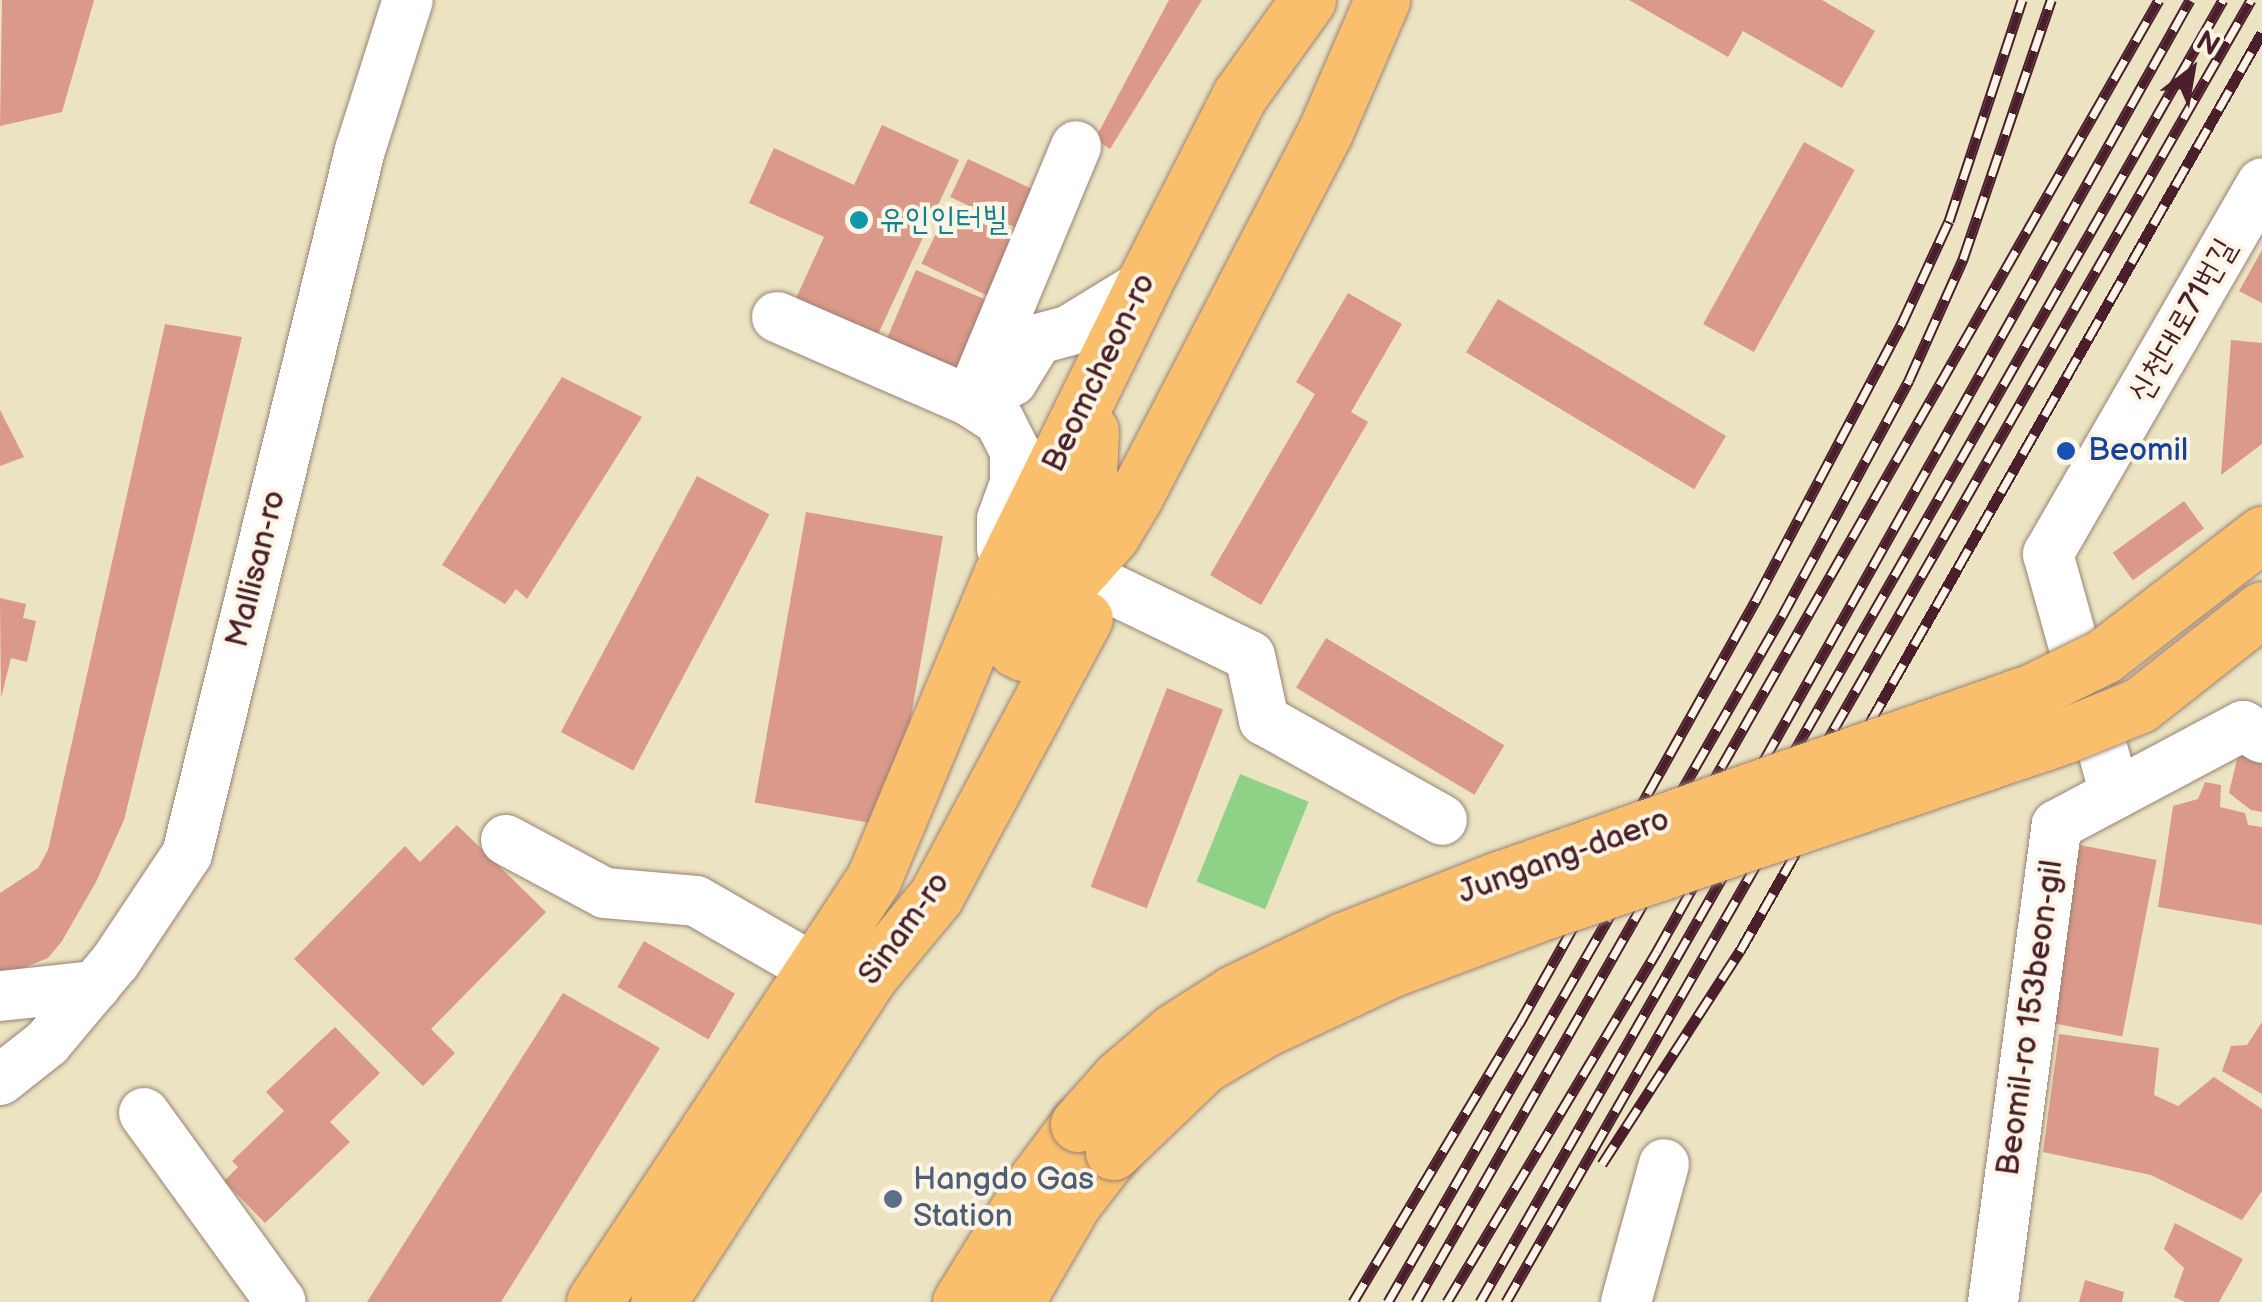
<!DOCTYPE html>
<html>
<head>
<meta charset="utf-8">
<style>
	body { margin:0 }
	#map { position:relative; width:2262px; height:1302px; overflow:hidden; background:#ebe3c1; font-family:"Balsamiq Sans","Poor Story",sans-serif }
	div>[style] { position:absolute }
	.green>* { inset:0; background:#90d188; transform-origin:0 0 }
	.building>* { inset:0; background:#db9989; transform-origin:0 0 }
	.roads { filter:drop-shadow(0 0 2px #9a8176) drop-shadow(0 0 2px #9a8176) }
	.minor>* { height:50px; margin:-25px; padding:0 25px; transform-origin:25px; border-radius:25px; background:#fff }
	.major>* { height:55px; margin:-27.5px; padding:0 27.5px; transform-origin:27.5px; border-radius:27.5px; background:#f9bf6d }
	.rail>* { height:11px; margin-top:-5.5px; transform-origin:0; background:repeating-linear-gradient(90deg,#fcf5e5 0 22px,#4a1f2b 0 44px); box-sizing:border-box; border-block:2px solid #4a1f2b }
	.bridges { filter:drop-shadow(0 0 2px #9a8176) drop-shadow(0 0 2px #9a8176) }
	.major-bridge>* { height:55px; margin:-27.5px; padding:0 27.5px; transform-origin:27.5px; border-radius:27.5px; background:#f9bf6d }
	.dots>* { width:28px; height:28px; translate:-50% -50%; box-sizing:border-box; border:5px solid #fcf5e5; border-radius:50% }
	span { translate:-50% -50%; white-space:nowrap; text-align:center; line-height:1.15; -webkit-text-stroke:8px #fcf5e5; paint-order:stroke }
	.culture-label { font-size:32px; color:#0d838f }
	.left { translate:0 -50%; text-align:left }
	.street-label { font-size:32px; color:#4a1f2b }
	.transit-label { font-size:32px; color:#164399 }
	.service-label { font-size:32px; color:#4e5e75 }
	.north { position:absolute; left:2142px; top:20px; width:100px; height:100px; -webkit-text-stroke:8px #fcf5e5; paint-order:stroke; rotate:31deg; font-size:28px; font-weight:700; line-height:40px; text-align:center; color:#4a1f2b }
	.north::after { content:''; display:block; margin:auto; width:35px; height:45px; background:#4a1f2b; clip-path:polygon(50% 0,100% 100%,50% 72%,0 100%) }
</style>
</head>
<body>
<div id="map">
	<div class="green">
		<div style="left:1240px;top:774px;width:74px;height:116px;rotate:22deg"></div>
	</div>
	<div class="building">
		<div style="clip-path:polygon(2px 0,94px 0,62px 112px,0 126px)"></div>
		<div style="clip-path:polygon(1169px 0,1202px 0,1110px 149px,1095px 139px)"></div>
		<div style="clip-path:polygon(1629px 0,1822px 0,1875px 31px,1842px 88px,1743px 31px,1728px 57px)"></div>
		<div style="clip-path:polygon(882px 125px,959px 160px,873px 345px,792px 307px,824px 237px,749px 203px,774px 148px,854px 185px)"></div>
		<div style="left:1804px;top:142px;width:58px;height:208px;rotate:29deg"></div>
		<div style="left:968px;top:159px;width:86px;height:42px;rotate:25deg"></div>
		<div style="left:949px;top:207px;width:90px;height:63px;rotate:26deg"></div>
		<div style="clip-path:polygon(2262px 250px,2262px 303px,2239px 291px)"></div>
		<div style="left:916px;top:270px;width:88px;height:78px;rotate:23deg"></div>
		<div style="clip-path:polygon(1348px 293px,1402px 324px,1351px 412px,1368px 422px,1261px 605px,1210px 575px,1315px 394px,1296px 382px)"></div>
		<div style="left:1498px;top:299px;width:266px;height:62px;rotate:31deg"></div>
		<div style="clip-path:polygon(165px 324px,242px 337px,124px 820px,96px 882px,62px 941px,48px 958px,0 977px,0 893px,38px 868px,48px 850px)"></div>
		<div style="clip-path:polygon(2231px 340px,2262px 343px,2262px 444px,2221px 475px)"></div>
		<div style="clip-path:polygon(562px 377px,642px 417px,527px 599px,516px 589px,505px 604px,442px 565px)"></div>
		<div style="clip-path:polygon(0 410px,24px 457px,0 466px)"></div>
		<div style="left:697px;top:476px;width:82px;height:290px;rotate:28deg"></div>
		<div style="left:2184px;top:501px;width:34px;height:88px;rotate:54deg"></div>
		<div style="left:806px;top:512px;width:139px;height:295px;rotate:10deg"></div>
		<div style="clip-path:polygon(0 598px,26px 604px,23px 618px,36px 621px,27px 662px,11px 658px,1px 698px)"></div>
		<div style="left:1326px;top:638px;width:208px;height:58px;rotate:31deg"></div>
		<div style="left:1167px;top:688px;width:60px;height:213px;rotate:21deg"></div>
		<div style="clip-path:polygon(2262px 743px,2262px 812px,2251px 810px,2229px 793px,2240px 747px)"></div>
		<div style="clip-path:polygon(2205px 782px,2221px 785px,2220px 807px,2245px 813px,2248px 825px,2262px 827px,2262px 925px,2158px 907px,2173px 806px,2198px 799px)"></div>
		<div style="clip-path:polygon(457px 825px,546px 912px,431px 1029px,455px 1053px,423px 1086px,294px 959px,405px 846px,420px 862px)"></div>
		<div style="left:2080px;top:845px;width:78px;height:180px;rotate:11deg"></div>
		<div style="left:644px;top:941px;width:105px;height:53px;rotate:30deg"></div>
		<div style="clip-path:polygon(563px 993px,660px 1048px,501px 1302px,367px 1302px)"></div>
		<div style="clip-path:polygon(2262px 1022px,2262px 1094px,2222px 1071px,2231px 1046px,2247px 1045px)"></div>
		<div style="clip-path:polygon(335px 1027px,380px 1073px,330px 1122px,350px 1142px,265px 1223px,224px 1181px,238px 1167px,232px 1161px,284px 1111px,266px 1092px)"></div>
		<div style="clip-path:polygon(2059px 1034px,2159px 1048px,2154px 1095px,2178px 1106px,2214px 1077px,2262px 1109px,2262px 1191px,2242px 1220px,2151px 1175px,2043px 1152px)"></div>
		<div style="clip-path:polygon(2175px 1223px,2243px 1259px,2219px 1302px,2185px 1302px,2174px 1297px,2184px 1268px,2164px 1249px)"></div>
		<div style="clip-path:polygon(2085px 1280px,2124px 1292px,2122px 1302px,2079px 1302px)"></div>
	</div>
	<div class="roads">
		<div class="minor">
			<div style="left:777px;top:317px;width:210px;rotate:23.5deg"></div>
			<div style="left:970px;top:401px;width:276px;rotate:-67.4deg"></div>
			<div style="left:1002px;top:549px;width:30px;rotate:-90deg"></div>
			<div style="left:1002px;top:519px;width:37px;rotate:-70deg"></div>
			<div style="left:1015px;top:484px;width:33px;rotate:-90deg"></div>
			<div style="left:1015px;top:451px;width:35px;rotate:-117deg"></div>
			<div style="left:999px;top:420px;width:35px;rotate:-147deg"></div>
			<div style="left:970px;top:401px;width:47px;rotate:-25.5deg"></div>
			<div style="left:1012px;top:381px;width:49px;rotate:-58.2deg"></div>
			<div style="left:1038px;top:339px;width:31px;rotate:-15deg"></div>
			<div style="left:1068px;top:331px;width:88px;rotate:-31.5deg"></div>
			<div style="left:1103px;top:585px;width:163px;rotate:25.8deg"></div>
			<div style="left:1250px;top:656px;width:66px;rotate:77.7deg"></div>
			<div style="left:1264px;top:720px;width:204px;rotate:29.3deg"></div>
			<div style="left:2115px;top:794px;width:249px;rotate:-105.6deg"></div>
			<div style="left:2048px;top:554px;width:428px;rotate:-60deg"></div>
			<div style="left:506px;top:840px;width:112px;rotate:28.2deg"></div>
			<div style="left:605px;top:893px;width:91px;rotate:5deg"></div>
			<div style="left:696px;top:901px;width:138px;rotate:29.9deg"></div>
			<div style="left:0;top:996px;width:96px;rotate:-6deg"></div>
			<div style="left:0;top:1080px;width:60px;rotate:-38.2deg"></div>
			<div style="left:47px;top:1043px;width:106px;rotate:-50deg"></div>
			<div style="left:115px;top:962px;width:130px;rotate:-56.3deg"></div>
			<div style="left:187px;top:854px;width:725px;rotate:-76.19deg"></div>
			<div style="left:360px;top:150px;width:157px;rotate:-72.3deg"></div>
			<div style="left:144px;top:1113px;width:233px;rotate:54.1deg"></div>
			<div style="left:1626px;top:1302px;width:143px;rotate:-74.6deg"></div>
			<div style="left:1993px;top:1302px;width:481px;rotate:-82.4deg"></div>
			<div style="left:2057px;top:825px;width:211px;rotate:-28deg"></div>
			<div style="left:2243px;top:726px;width:22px;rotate:32deg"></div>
		</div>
		<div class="major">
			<div style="left:1091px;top:431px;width:42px;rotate:92.7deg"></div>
			<div style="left:1089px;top:473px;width:58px;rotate:109.1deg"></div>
			<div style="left:1070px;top:528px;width:115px;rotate:117.9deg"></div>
			<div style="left:1016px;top:630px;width:19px;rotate:93deg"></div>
			<div style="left:1015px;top:649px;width:9px;rotate:27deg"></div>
			<div style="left:1023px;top:653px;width:19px;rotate:-32deg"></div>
			<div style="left:1039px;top:643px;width:72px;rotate:-62deg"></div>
			<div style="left:1073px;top:579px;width:59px;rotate:-48.4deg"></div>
			<div style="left:1112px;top:535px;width:44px;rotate:-58.8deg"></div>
			<div style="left:1135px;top:497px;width:411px;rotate:-62.5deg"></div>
			<div style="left:1325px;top:132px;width:144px;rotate:-66.6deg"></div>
			<div style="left:594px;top:1302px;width:508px;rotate:-56.56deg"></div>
			<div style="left:874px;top:878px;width:332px;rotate:-67.3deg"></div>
			<div style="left:1002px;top:572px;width:320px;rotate:-63.8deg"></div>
			<div style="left:1143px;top:285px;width:213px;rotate:-63deg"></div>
			<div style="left:1240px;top:95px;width:117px;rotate:-54.4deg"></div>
			<div style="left:658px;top:1302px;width:387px;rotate:-57deg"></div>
			<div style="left:869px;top:977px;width:105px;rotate:-50.4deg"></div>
			<div style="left:936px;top:896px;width:315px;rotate:-61.8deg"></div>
			<div style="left:960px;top:1302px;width:144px;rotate:-58.1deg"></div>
			<div style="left:1036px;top:1180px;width:70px;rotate:-53.1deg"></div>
			<div style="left:1016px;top:1302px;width:113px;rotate:-59.8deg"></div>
			<div style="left:1073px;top:1204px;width:66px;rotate:-52.4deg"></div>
		</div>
	</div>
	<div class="rail">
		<div style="left:1602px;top:1164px;width:254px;rotate:-57.1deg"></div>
		<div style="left:1740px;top:951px;width:1056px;rotate:-60.38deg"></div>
		<div style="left:1353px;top:1302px;width:324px;rotate:-59.2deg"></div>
		<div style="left:1519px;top:1024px;width:488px;rotate:-60.8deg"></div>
		<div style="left:1757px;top:598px;width:311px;rotate:-62.2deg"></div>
		<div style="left:1902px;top:323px;width:112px;rotate:-65.3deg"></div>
		<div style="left:1949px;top:221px;width:233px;rotate:-71.7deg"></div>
		<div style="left:1388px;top:1302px;width:791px;rotate:-60.13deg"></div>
		<div style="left:1782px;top:616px;width:268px;rotate:-61.7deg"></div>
		<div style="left:1909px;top:380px;width:133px;rotate:-65.9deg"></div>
		<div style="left:1963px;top:259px;width:274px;rotate:-71.2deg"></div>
		<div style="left:1416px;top:1302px;width:1499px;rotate:-60.29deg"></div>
		<div style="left:1447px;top:1302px;width:409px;rotate:-59.1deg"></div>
		<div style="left:1657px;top:951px;width:1090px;rotate:-60.73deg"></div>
		<div style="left:1480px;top:1302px;width:1499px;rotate:-60.29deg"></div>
		<div style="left:1506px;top:1302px;width:1500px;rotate:-60.22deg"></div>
	</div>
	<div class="bridges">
		<div class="major-bridge">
			<div style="left:1078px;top:1124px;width:62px;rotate:-48.3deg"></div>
			<div style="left:1119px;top:1078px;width:72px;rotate:-40.5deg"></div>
			<div style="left:1174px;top:1031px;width:72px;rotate:-32.6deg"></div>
			<div style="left:1235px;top:992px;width:120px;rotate:-25.7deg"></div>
			<div style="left:1343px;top:940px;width:168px;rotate:-21.4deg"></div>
			<div style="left:1499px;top:879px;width:566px;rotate:-19.4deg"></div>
			<div style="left:2033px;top:691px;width:79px;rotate:-26.2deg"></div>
			<div style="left:2104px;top:656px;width:200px;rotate:-37.7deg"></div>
			<div style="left:1113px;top:1152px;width:126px;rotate:-43.7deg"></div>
			<div style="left:1204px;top:1065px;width:69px;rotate:-30.7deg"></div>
			<div style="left:1263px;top:1030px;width:143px;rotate:-25.3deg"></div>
			<div style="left:1392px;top:969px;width:162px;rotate:-20.6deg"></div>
			<div style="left:1544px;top:912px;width:549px;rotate:-18.7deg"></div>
			<div style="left:2064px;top:736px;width:82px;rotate:-22.2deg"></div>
			<div style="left:2140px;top:705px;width:155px;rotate:-38.2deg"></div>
		</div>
	</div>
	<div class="dots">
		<div style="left:859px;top:220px;background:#0f9aa8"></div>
		<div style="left:2066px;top:451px;background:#1a4fb4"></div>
		<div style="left:893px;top:1199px;background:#5c6f8a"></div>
	</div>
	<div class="culture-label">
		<span class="left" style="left:879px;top:220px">유인인터빌</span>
	</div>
	<div class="street-label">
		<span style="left:2183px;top:321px;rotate:-60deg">신천대로71번길</span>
		<span style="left:1100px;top:373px;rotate:-64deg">Beomcheon-ro</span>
		<span style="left:257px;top:569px;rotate:-76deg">Mallisan-ro</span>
		<span style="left:1564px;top:857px;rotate:-20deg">Jungang-daero</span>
		<span style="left:905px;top:929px;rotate:-54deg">Sinam-ro</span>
		<span style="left:2031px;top:1018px;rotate:-82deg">Beomil-ro 153beon-gil</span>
	</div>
	<div class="transit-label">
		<span class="left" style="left:2088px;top:451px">Beomil</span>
	</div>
	<div class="service-label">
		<span class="left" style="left:913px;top:1199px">Hangdo Gas<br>Station</span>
	</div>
	<div class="north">N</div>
</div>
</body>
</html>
